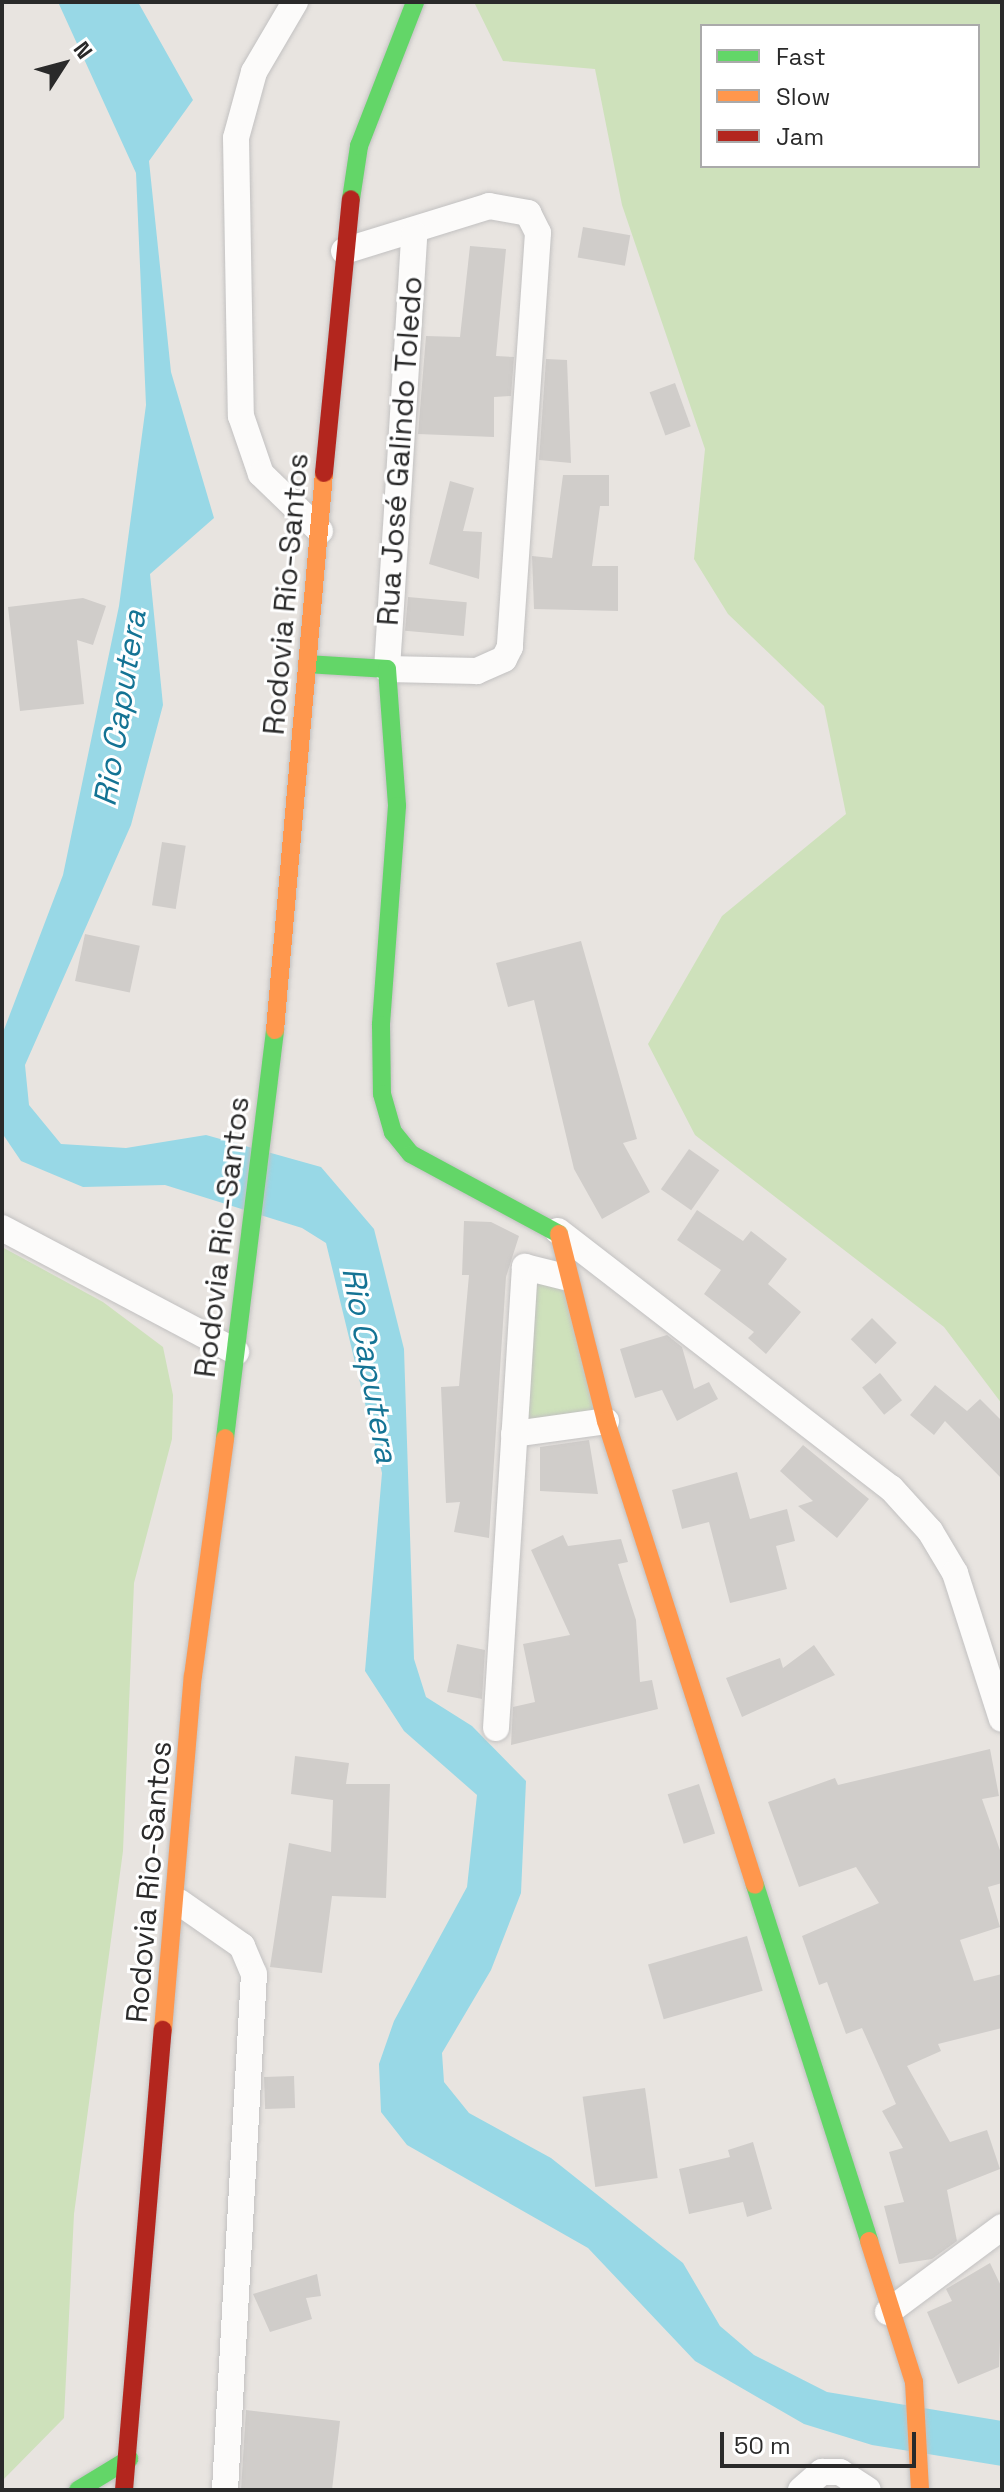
<!DOCTYPE html>
<html>
<head>
<meta charset="utf-8">
<style>
	body { margin:0 }
	#map { position:relative; width:1004px; height:2492px; overflow:hidden; background:#e8e4e0; font-family:"Space Grotesk",sans-serif }
	div>[style] { position:absolute }
	.green>* { inset:0; background:#cee1bb }
	.water>* { inset:0; background:#98d8e6 }
	.building>* { inset:0; background:#d0cdca; transform-origin:0 0 }
	.roads { filter:drop-shadow(0 0 2px #c2c1c1) drop-shadow(0 0 2px #c2c1c1) }
	.street>* { height:26px; margin:-13px; padding:0 13px; transform-origin:13px; border-radius:13px; background:#fcfbfa }
	.fast>* { height:18px; margin:-9px; padding:0 9px; transform-origin:9px; border-radius:9px; background:#63d668 }
	.slow>* { height:18px; margin:-9px; padding:0 9px; transform-origin:9px; border-radius:9px; background:#ff974d }
	.jam>* { height:18px; margin:-9px; padding:0 9px; transform-origin:9px; border-radius:9px; background:#b3261e }
	span { translate:-50% -50%; white-space:nowrap; text-align:center; line-height:1.15; -webkit-text-stroke:6px #fff; paint-order:stroke }
	.street-label { font-size:30px; color:#2a2a2a }
	.water-label { font-size:32px; color:#147394; font-style:italic }
	.frame { position:absolute; inset:0; border:4px solid #2a2a2a; pointer-events:none }
	.legend { position:absolute; left:700px; top:24px; width:280px; height:144px; box-sizing:border-box; background:#fff; border:2px solid #aaa; margin:0; padding:10px 14px; list-style:none; font-size:24px; color:#2a2a2a }
	.legend li { display:flex; align-items:center; gap:16px; height:40px }
	.legend b { width:40px; border:2px solid #aaa }
	.north { position:absolute; left:24px; top:24px; width:80px; height:80px; -webkit-text-stroke:6px #fff; paint-order:stroke; rotate:54deg; font-size:22px; font-weight:700; line-height:32px; text-align:center; color:#2a2a2a }
	.north::after { content:''; display:block; margin:auto; width:28px; height:36px; background:#2a2a2a; clip-path:polygon(50% 0,100% 100%,50% 72%,0 100%) }
	.scale { position:absolute; left:720px; top:2432px; width:196px; height:36px; box-sizing:border-box; border:4px solid #2a2a2a; border-top:0; padding-left:10px; font-size:24px; line-height:28px; white-space:nowrap; color:#2a2a2a; -webkit-text-stroke:6px #fff; paint-order:stroke }
</style>
</head>
<body>
<div id="map">
	<div class="green">
		<div style="clip-path:polygon(evenodd,474px 2px,1002px 2px,1002px 1404px,944px 1327px,695px 1135px,648px 1044px,722px 916px,846px 814px,824px 706px,728px 614px,694px 559px,705px 449px,622px 205px,595px 69px,503px 61px,474px 2px,702px 26px,978px 26px,978px 166px,702px 166px,702px 26px)"></div>
		<div style="clip-path:polygon(2px 1247px,103px 1302px,163px 1347px,173px 1395px,172px 1439px,134px 1583px,123px 1851px,74px 2214px,64px 2418px,2px 2481px)"></div>
		<div style="clip-path:polygon(530px 1274px,561px 1280px,597px 1418px,522px 1428px)"></div>
	</div>
	<div class="water">
		<div style="clip-path:polygon(58px 2px,138px 2px,193px 100px,149px 161px,171px 372px,214px 518px,150px 574px,163px 705px,131px 825px,25px 1065px,29px 1105px,61px 1144px,126px 1148px,206px 1135px,321px 1167px,374px 1229px,404px 1349px,414px 1659px,426px 1697px,472px 1726px,526px 1781px,521px 1893px,491px 1970px,442px 2053px,444px 2082px,469px 2113px,551px 2158px,683px 2263px,720px 2326px,754px 2355px,827px 2392px,1002px 2421px,1002px 2466px,872px 2445px,804px 2424px,695px 2361px,588px 2248px,407px 2145px,381px 2112px,379px 2064px,394px 2021px,467px 1887px,477px 1795px,404px 1731px,365px 1671px,382px 1473px,326px 1243px,302px 1228px,165px 1185px,83px 1187px,21px 1161px,2px 1133px,2px 1035px,63px 875px,119px 606px,146px 405px,136px 173px)"></div>
	</div>
	<div class="building">
		<div style="left:583px;top:227px;width:48px;height:31px;rotate:10deg"></div>
		<div style="clip-path:polygon(470px 246px,506px 249px,496px 356px,514px 357px,511px 396px,494px 397px,494px 437px,418px 434px,426px 336px,460px 337px)"></div>
		<div style="clip-path:polygon(546px 359px,567px 360px,571px 463px,539px 460px)"></div>
		<div style="left:675px;top:383px;width:46px;height:27px;rotate:70deg"></div>
		<div style="clip-path:polygon(563px 475px,609px 475px,609px 506px,600px 506px,592px 566px,618px 566px,618px 611px,534px 609px,532px 556px,552px 558px)"></div>
		<div style="clip-path:polygon(450px 481px,474px 488px,463px 531px,482px 532px,479px 579px,429px 564px)"></div>
		<div style="left:408px;top:597px;width:59px;height:34px;rotate:5deg"></div>
		<div style="clip-path:polygon(83px 598px,106px 606px,93px 645px,77px 640px,84px 704px,20px 711px,8px 607px)"></div>
		<div style="left:162px;top:842px;width:24px;height:64px;rotate:9deg"></div>
		<div style="left:85px;top:934px;width:56px;height:48px;rotate:12deg"></div>
		<div style="clip-path:polygon(581px 941px,637px 1139px,623px 1143px,650px 1192px,602px 1219px,574px 1169px,534px 1000px,508px 1007px,496px 963px)"></div>
		<div style="left:689px;top:1149px;width:37px;height:49px;rotate:35deg"></div>
		<div style="clip-path:polygon(697px 1210px,743px 1241px,751px 1231px,787px 1259px,768px 1284px,801px 1312px,766px 1354px,748px 1338px,754px 1332px,704px 1294px,721px 1270px,677px 1240px)"></div>
		<div style="clip-path:polygon(464px 1221px,491px 1222px,519px 1236px,506px 1277px,489px 1538px,454px 1532px,460px 1502px,446px 1503px,441px 1387px,459px 1386px,469px 1275px,462px 1275px)"></div>
		<div style="left:872px;top:1318px;width:35px;height:30px;rotate:45deg"></div>
		<div style="clip-path:polygon(667px 1335px,682px 1347px,694px 1389px,709px 1382px,718px 1399px,677px 1421px,662px 1390px,635px 1398px,620px 1349px)"></div>
		<div style="left:880px;top:1373px;width:35px;height:23px;rotate:51deg"></div>
		<div style="clip-path:polygon(935px 1385px,967px 1411px,980px 1399px,1002px 1421px,1002px 1479px,945px 1421px,934px 1435px,910px 1415px)"></div>
		<div style="clip-path:polygon(589px 1440px,598px 1494px,540px 1491px,540px 1447px)"></div>
		<div style="clip-path:polygon(803px 1445px,869px 1499px,837px 1538px,798px 1506px,813px 1501px,780px 1471px)"></div>
		<div style="clip-path:polygon(737px 1472px,750px 1519px,787px 1509px,795px 1541px,776px 1546px,787px 1589px,730px 1603px,709px 1522px,682px 1529px,672px 1490px)"></div>
		<div style="clip-path:polygon(563px 1535px,568px 1546px,621px 1539px,628px 1562px,618px 1564px,636px 1620px,640px 1682px,652px 1680px,658px 1709px,511px 1745px,513px 1707px,535px 1702px,523px 1644px,570px 1635px,531px 1550px)"></div>
		<div style="clip-path:polygon(457px 1644px,485px 1650px,482px 1699px,447px 1692px)"></div>
		<div style="clip-path:polygon(814px 1645px,835px 1675px,742px 1717px,726px 1678px,780px 1658px,783px 1668px)"></div>
		<div style="clip-path:polygon(990px 1749px,999px 1796px,982px 1799px,1002px 1856px,1002px 1883px,988px 1887px,1000px 1927px,960px 1940px,974px 1981px,1002px 1974px,1002px 2028px,938px 2044px,941px 2051px,907px 2066px,950px 2142px,987px 2130px,1000px 2169px,947px 2190px,957px 2241px,932px 2259px,899px 2264px,884px 2206px,904px 2202px,889px 2152px,903px 2148px,882px 2111px,896px 2104px,862px 2028px,846px 2034px,827px 1982px,819px 1985px,802px 1936px,879px 1903px,856px 1867px,799px 1887px,768px 1802px,835px 1778px,838px 1785px)"></div>
		<div style="clip-path:polygon(295px 1756px,349px 1763px,346px 1784px,390px 1784px,386px 1898px,332px 1896px,322px 1973px,270px 1967px,289px 1843px,331px 1852px,333px 1800px,291px 1794px)"></div>
		<div style="left:699px;top:1784px;width:52px;height:33px;rotate:72deg"></div>
		<div style="left:747px;top:1936px;width:57px;height:103px;rotate:74deg"></div>
		<div style="left:294px;top:2076px;width:32px;height:30px;rotate:88deg"></div>
		<div style="left:645px;top:2088px;width:91px;height:63px;rotate:82deg"></div>
		<div style="clip-path:polygon(753px 2142px,772px 2209px,747px 2217px,743px 2202px,689px 2214px,679px 2169px,730px 2157px,728px 2150px)"></div>
		<div style="clip-path:polygon(990px 2263px,1002px 2288px,999px 2367px,958px 2384px,927px 2312px,952px 2301px,946px 2289px)"></div>
		<div style="clip-path:polygon(317px 2274px,321px 2296px,306px 2298px,312px 2319px,270px 2332px,253px 2294px)"></div>
		<div style="clip-path:polygon(246px 2410px,340px 2421px,332px 2490px,241px 2490px)"></div>
	</div>
	<div class="roads">
		<div class="street">
			<div style="left:295px;top:2px;width:81px;rotate:120.4deg"></div>
			<div style="left:254px;top:72px;width:68px;rotate:105.3deg"></div>
			<div style="left:236px;top:138px;width:278px;rotate:89deg"></div>
			<div style="left:241px;top:416px;width:61px;rotate:71deg"></div>
			<div style="left:261px;top:474px;width:82px;rotate:44deg"></div>
			<div style="left:344px;top:251px;width:152px;rotate:-17.2deg"></div>
			<div style="left:489px;top:206px;width:40px;rotate:10deg"></div>
			<div style="left:528px;top:213px;width:22px;rotate:63deg"></div>
			<div style="left:538px;top:233px;width:415px;rotate:93.9deg"></div>
			<div style="left:510px;top:647px;width:13px;rotate:117deg"></div>
			<div style="left:504px;top:659px;width:30px;rotate:156deg"></div>
			<div style="left:477px;top:671px;width:90px;rotate:-178.7deg"></div>
			<div style="left:387px;top:669px;width:436px;rotate:-86.4deg"></div>
			<div style="left:2px;top:1228px;width:265px;rotate:27.9deg"></div>
			<div style="left:558px;top:1231px;width:421px;rotate:37.7deg"></div>
			<div style="left:891px;top:1488px;width:58px;rotate:47.8deg"></div>
			<div style="left:930px;top:1531px;width:49px;rotate:59.2deg"></div>
			<div style="left:955px;top:1573px;width:153px;rotate:72.2deg"></div>
			<div style="left:514px;top:1434px;width:93px;rotate:-8deg"></div>
			<div style="left:496px;top:1728px;width:462px;rotate:-86.4deg"></div>
			<div style="left:525px;top:1267px;width:41px;rotate:14deg"></div>
			<div style="left:179px;top:1902px;width:77px;rotate:34.9deg"></div>
			<div style="left:242px;top:1946px;width:30px;rotate:67deg"></div>
			<div style="left:254px;top:1974px;width:517px;rotate:93.22deg"></div>
			<div style="left:888px;top:2312px;width:142px;rotate:-36.7deg"></div>
			<div style="left:801px;top:2490px;width:28px;rotate:-41deg"></div>
			<div style="left:822px;top:2472px;width:18px"></div>
			<div style="left:840px;top:2472px;width:33px;rotate:33deg"></div>
		</div>
		<div class="fast">
			<div style="left:351px;top:199px;width:54px;rotate:-81.4deg"></div>
			<div style="left:359px;top:146px;width:155px;rotate:-68.7deg"></div>
			<div style="left:307px;top:664px;width:80px;rotate:3.6deg"></div>
			<div style="left:387px;top:669px;width:137px;rotate:85.8deg"></div>
			<div style="left:397px;top:806px;width:220px;rotate:94.2deg"></div>
			<div style="left:381px;top:1025px;width:69px;rotate:89.2deg"></div>
			<div style="left:382px;top:1094px;width:40px;rotate:74deg"></div>
			<div style="left:393px;top:1132px;width:28px;rotate:51deg"></div>
			<div style="left:411px;top:1154px;width:168px;rotate:28.4deg"></div>
			<div style="left:225px;top:1438px;width:411px;rotate:-83deg"></div>
			<div style="left:755px;top:1885px;width:374px;rotate:72.2deg"></div>
			<div style="left:78px;top:2490px;width:60px;rotate:-31.3deg"></div>
		</div>
		<div class="slow">
			<div style="left:275px;top:1030px;width:559px;rotate:-84.97deg"></div>
			<div style="left:559px;top:1234px;width:193px;rotate:75.9deg"></div>
			<div style="left:606px;top:1421px;width:487px;rotate:72.2deg"></div>
			<div style="left:163px;top:2030px;width:355px;rotate:-85.2deg"></div>
			<div style="left:193px;top:1676px;width:240px;rotate:-82.3deg"></div>
			<div style="left:869px;top:2241px;width:148px;rotate:72.3deg"></div>
			<div style="left:914px;top:2382px;width:108px;rotate:86.8deg"></div>
		</div>
		<div class="jam">
			<div style="left:324px;top:473px;width:275px;rotate:-84.4deg"></div>
			<div style="left:124px;top:2490px;width:462px;rotate:-85.2deg"></div>
		</div>
	</div>
	<div class="street-label">
		<span style="left:400px;top:451px;rotate:-86deg">Rua José Galindo Toledo</span>
		<span style="left:286px;top:594px;rotate:-85deg">Rodovia Rio-Santos</span>
		<span style="left:222px;top:1237px;rotate:-83deg">Rodovia Rio-Santos</span>
		<span style="left:149px;top:1882px;rotate:-85deg">Rodovia Rio-Santos</span>
	</div>
	<div class="water-label">
		<span style="left:120px;top:708px;rotate:-81deg">Rio Caputera</span>
		<span style="left:370px;top:1365px;rotate:80deg">Rio Caputera</span>
	</div>
	<div class="frame"></div>
	<ul class="legend">
	<li><b style="height:10px;background:#63d668"></b>Fast</li>
	<li><b style="height:10px;background:#ff974d"></b>Slow</li>
	<li><b style="height:10px;background:#b3261e"></b>Jam</li>
	</ul>
	<div class="north">N</div>
	<div class="scale">50 m</div>
</div>
</body>
</html>
